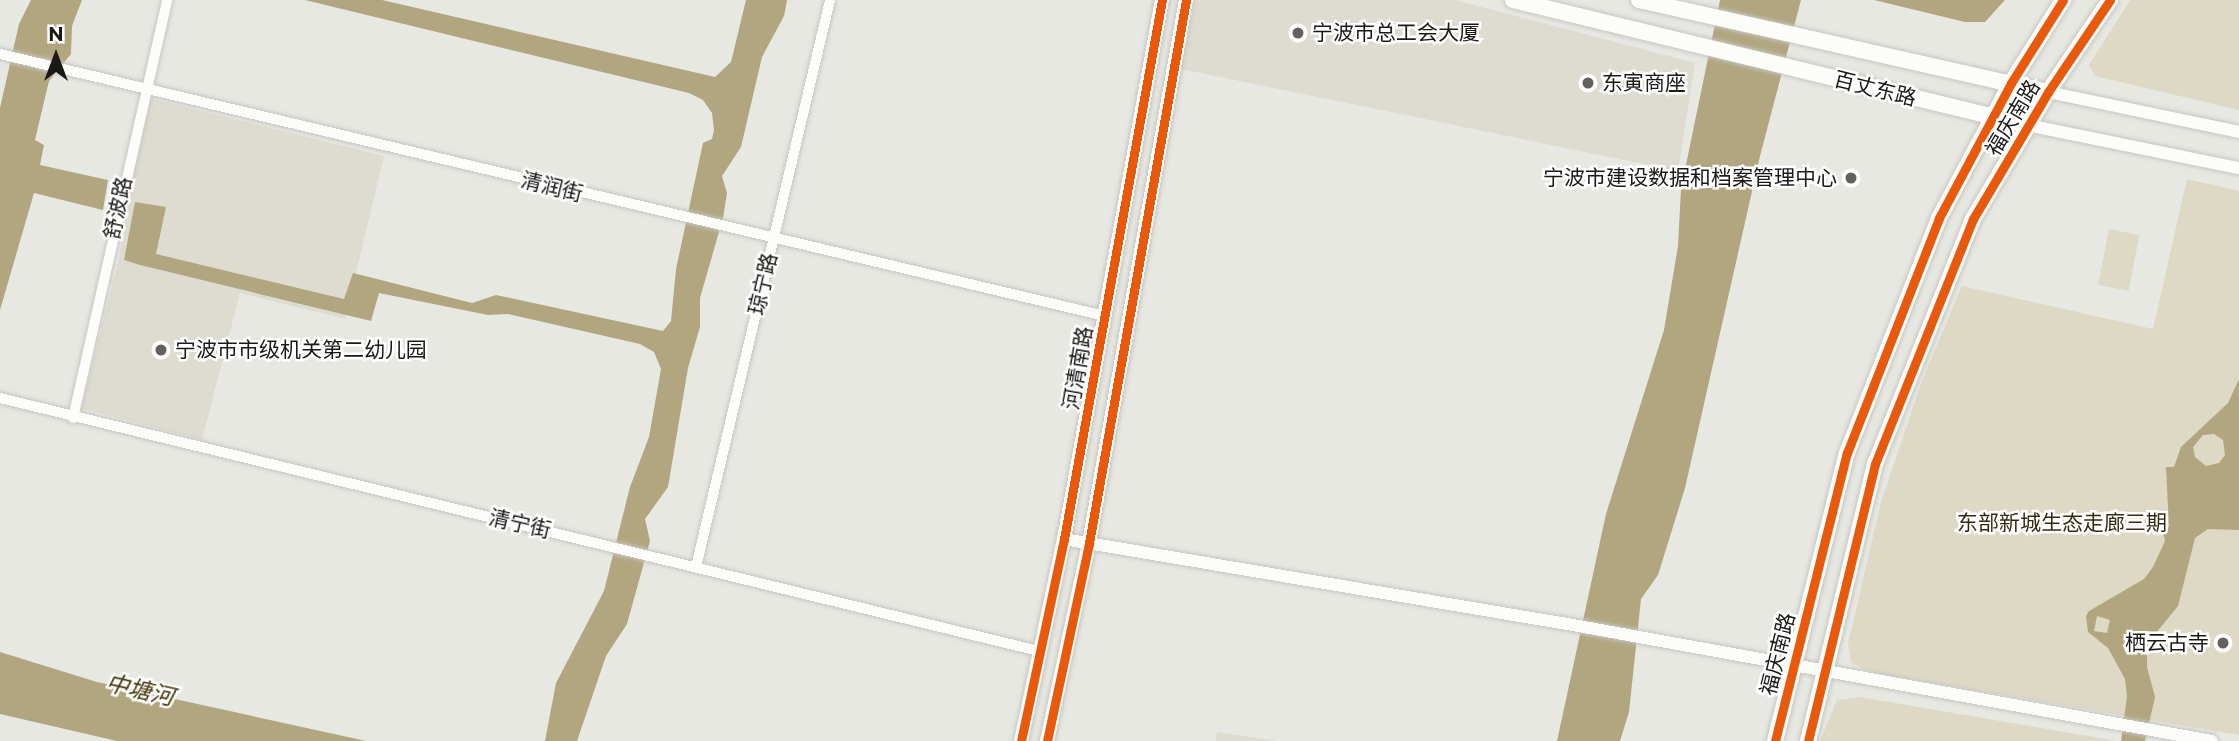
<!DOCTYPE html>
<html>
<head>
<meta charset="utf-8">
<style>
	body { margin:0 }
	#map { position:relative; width:2239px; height:741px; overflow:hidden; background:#e8e8e3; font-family:Montserrat,"Noto Sans SC",sans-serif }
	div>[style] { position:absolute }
	.built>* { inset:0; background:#dedcd1 }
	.green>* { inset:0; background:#ded9c4; transform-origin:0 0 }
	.water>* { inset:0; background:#b1a67f }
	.roads { filter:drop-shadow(0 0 2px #c6c6c2) drop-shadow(0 0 2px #c6c6c2) }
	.minor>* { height:10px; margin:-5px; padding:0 5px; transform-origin:5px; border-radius:5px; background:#fcfcfb }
	.tertiary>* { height:12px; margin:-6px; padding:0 6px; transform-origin:6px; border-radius:6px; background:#fcfcfb }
	.secondary>* { height:14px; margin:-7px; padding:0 7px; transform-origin:7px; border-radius:7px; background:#fcfcfb }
	.primary>* { height:16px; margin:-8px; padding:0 8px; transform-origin:8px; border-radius:8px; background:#fcfcfb }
	.cycleway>* { height:9px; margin:-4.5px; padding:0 4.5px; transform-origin:4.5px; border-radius:4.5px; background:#e8590c }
	.dots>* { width:19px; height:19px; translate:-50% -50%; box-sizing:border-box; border:4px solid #fff; border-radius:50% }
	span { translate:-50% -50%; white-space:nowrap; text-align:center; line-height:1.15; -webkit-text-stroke:5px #fff; paint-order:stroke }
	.poi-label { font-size:21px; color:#1a1916 }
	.left { translate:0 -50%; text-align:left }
	.right { translate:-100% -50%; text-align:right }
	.street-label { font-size:21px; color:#1a1916 }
	.park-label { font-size:21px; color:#332b11 }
	.water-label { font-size:23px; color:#433709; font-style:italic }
	.north { position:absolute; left:21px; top:21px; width:70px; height:70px; -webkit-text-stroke:5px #fff; paint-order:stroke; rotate:0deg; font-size:19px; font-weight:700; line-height:28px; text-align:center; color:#1a1916 }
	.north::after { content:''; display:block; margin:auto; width:24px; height:32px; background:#1a1916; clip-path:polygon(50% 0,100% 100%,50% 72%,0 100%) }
</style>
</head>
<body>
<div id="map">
	<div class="built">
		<div style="clip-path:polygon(1195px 0,1455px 0,1695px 63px,1678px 171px,1181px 69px)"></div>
		<div style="clip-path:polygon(148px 98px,384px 156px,345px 319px,240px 293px,202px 440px,81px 408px,118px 263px)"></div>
		<div style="clip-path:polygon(1217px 732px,1278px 741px,1216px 741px)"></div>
	</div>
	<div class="green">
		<div style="clip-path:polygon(2130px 0,2239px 0,2239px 110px,2095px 76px,2089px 65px)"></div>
		<div style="clip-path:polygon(2187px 179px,2239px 191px,2239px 735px,1873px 673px,1851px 663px,1848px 644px,1881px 502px,1922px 381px,1962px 286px,2153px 329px)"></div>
		<div style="left:2109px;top:229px;width:31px;height:57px;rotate:11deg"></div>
		<div style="clip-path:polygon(1860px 697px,2117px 741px,1820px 741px,1837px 700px)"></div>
	</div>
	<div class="water">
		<div style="clip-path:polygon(31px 0,82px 0,72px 26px,71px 54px,49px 81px,35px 140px,44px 145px,40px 165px,108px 180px,103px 210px,34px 193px,0 310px,0 108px,19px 24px)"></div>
		<div style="clip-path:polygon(305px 0,382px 0,715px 77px,731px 62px,746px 0,787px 0,784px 16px,762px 57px,741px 147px,722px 176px,727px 193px,723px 218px,700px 298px,700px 327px,688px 368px,668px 487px,645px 519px,650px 541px,627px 624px,606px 656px,577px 741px,545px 741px,556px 683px,604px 591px,630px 487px,649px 437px,661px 369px,654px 352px,640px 344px,508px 314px,488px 315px,379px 293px,371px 321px,140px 265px,124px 260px,135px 202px,166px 207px,156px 254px,344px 299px,353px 273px,472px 303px,496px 295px,663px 331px,671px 321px,676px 269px,703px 143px,712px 139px,714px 130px,712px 113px,703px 100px,689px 93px)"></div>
		<div style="clip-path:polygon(1720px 0,1801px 0,1760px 156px,1685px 488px,1658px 575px,1641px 599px,1629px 712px,1620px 741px,1557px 741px,1606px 514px,1664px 330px,1678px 246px,1681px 189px)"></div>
		<div style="clip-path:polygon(1874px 0,2005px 0,1985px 22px,1965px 22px)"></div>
		<div style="clip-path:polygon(evenodd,2239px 379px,2239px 530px,2208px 529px,2195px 538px,2178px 606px,2147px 644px,2147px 667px,2155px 697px,2145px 741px,2121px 741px,2127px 696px,2125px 679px,2108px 648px,2088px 632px,2086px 616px,2089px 611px,2144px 579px,2153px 567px,2165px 541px,2162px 529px,2169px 527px,2166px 467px,2174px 467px,2181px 447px,2228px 403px,2239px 379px,2214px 434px,2223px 440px,2225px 455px,2219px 463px,2206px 466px,2195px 457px,2193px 447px,2203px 435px,2214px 434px,2239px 379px,2097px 616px,2110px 620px,2107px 633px,2094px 631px,2097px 616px)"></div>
		<div style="clip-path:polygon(0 652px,97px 682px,366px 741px,117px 741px,0 714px)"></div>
	</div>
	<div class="roads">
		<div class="minor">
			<div style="left:0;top:54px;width:1136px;rotate:13.34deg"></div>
			<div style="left:0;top:398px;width:1069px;rotate:13.69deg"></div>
			<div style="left:73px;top:418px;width:428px;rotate:-77.3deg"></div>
			<div style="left:696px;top:567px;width:583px;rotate:-76.7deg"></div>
		</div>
		<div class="tertiary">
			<div style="left:2048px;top:92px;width:195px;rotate:11.8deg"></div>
			<div style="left:2027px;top:125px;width:216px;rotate:11.5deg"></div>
			<div style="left:1064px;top:539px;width:516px;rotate:9.59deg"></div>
			<div style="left:1573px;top:625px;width:649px;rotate:10.29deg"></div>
		</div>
		<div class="secondary">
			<div style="left:1021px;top:741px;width:207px;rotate:-78deg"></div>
			<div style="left:1064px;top:539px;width:548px;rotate:-79.7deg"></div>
			<div style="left:1047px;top:741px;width:202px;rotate:-78deg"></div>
			<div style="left:1089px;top:543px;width:552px;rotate:-79.87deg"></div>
		</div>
		<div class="primary">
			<div style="left:1513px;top:0;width:529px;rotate:13.67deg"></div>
			<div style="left:1639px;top:0;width:419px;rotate:12.7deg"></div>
			<div style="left:1775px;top:741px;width:297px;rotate:-76deg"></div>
			<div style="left:1847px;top:453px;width:252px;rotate:-68.6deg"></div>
			<div style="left:1939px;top:218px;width:153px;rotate:-61.9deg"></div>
			<div style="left:2011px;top:83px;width:98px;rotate:-57.9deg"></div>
			<div style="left:1808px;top:741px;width:285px;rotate:-76.4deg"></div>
			<div style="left:1875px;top:464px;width:264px;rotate:-68.2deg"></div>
			<div style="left:1973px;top:219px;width:147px;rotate:-59.4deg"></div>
			<div style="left:2048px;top:92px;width:111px;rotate:-56deg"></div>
		</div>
	</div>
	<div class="cycleway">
		<div style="left:1021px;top:741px;width:207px;rotate:-78deg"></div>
		<div style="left:1064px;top:539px;width:548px;rotate:-79.7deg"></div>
		<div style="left:1047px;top:741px;width:202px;rotate:-78deg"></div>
		<div style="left:1089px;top:543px;width:552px;rotate:-79.87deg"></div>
		<div style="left:1775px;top:741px;width:297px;rotate:-76deg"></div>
		<div style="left:1847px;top:453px;width:252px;rotate:-68.6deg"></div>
		<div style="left:1939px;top:218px;width:153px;rotate:-61.9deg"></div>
		<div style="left:2011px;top:83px;width:98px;rotate:-57.9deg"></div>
		<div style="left:1808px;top:741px;width:285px;rotate:-76.4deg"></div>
		<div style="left:1875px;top:464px;width:264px;rotate:-68.2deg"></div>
		<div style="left:1973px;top:219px;width:147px;rotate:-59.4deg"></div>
		<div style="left:2048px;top:92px;width:111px;rotate:-56deg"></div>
	</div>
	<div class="dots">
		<div style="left:1298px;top:33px;background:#62615e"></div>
		<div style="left:1588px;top:83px;background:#62615e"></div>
		<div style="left:1851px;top:178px;background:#62615e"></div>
		<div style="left:161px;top:350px;background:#62615e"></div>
		<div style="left:2223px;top:643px;background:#62615e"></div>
	</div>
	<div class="poi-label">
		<span class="left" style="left:1312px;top:33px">宁波市总工会大厦</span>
		<span class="left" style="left:1602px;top:83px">东寅商座</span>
		<span class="right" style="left:1837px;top:178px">宁波市建设数据和档案管理中心</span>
		<span class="left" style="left:175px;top:350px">宁波市市级机关第二幼儿园</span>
		<span class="right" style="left:2209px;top:643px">栖云古寺</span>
	</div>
	<div class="street-label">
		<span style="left:1875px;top:89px;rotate:14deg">百丈东路</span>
		<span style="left:2013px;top:118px;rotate:-59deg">福庆南路</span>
		<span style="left:552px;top:187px;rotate:14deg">清润街</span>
		<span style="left:118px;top:208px;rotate:-78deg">舒波路</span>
		<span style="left:763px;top:284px;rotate:-77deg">琼宁路</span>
		<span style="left:1078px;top:368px;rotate:-80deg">河清南路</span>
		<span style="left:520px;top:524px;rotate:13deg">清宁街</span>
		<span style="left:1778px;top:654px;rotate:-76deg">福庆南路</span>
	</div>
	<div class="park-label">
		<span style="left:2062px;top:523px">东部新城生态走廊三期</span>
	</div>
	<div class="water-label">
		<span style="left:140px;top:690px;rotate:13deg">中塘河</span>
	</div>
	<div class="north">N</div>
</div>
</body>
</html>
